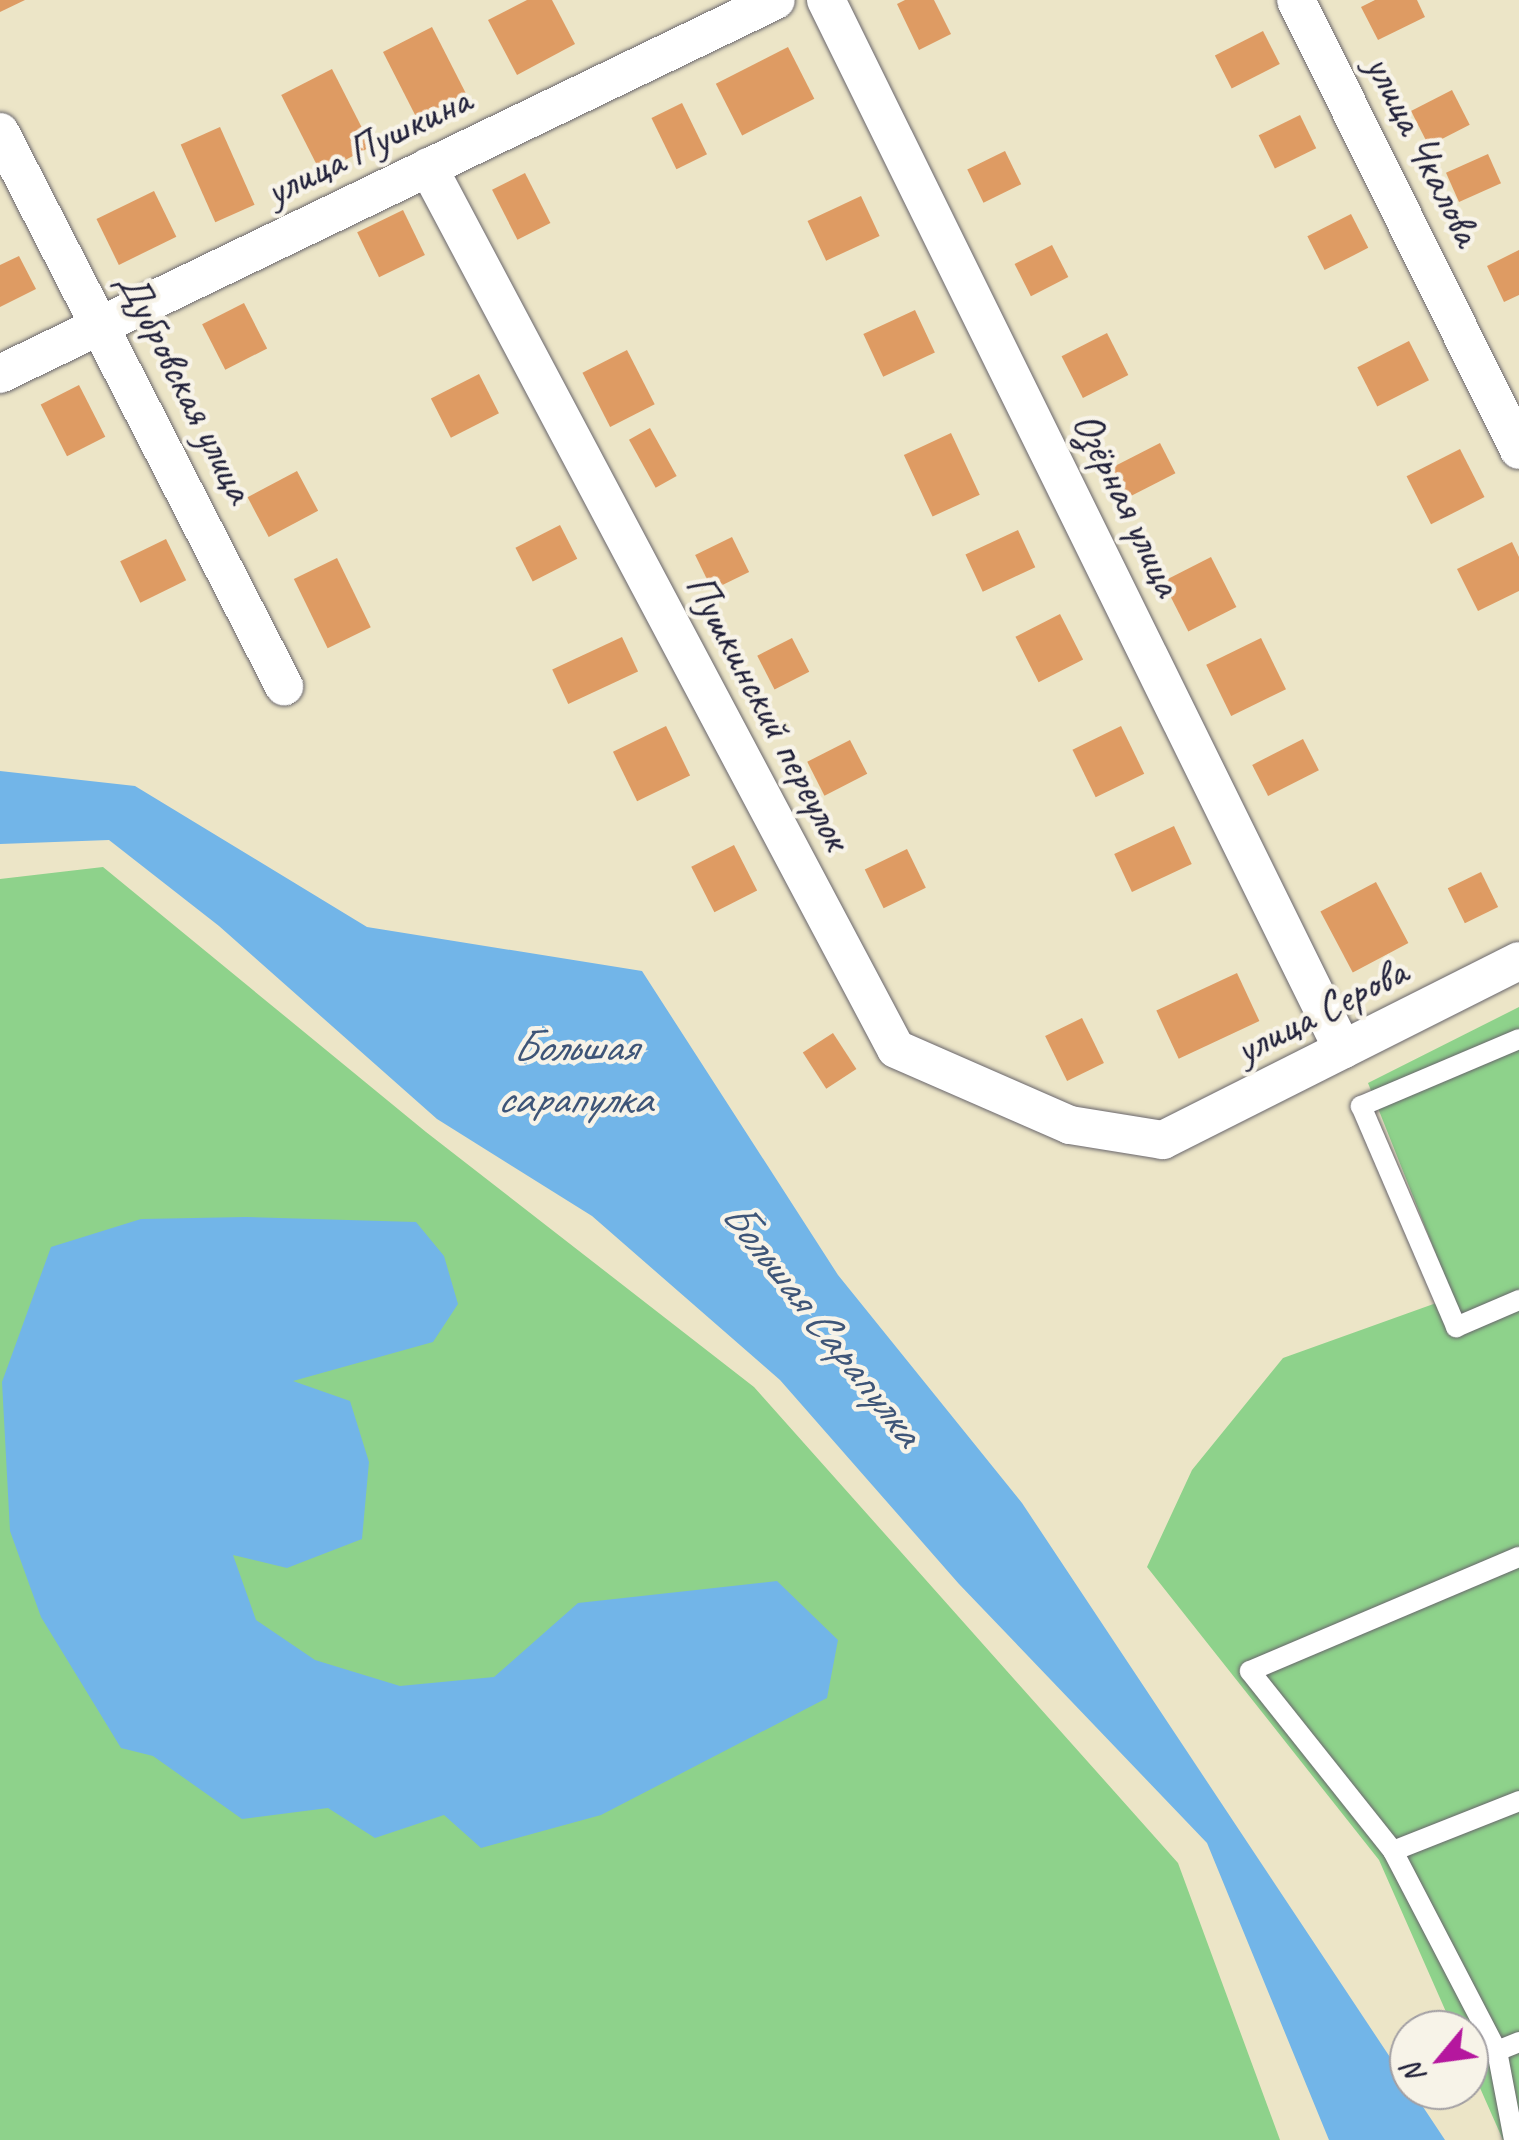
<!DOCTYPE html>
<html>
<head>
<meta charset="utf-8">
<style>
	body { margin:0 }
	#map { position:relative; width:1519px; height:2140px; overflow:hidden; background:#ece5c7; font-family:Caveat,sans-serif }
	div>[style] { position:absolute }
	.green>* { inset:0; background:#8ed28b }
	.water>* { inset:0; background:#72b5e8 }
	.building>* { inset:0; background:#de9b63; transform-origin:0 0 }
	.roads { filter:drop-shadow(0 0 2px #69666c) drop-shadow(0 0 2px #69666c) }
	.service>* { height:20px; margin:-10px; padding:0 10px; transform-origin:10px; border-radius:10px; background:#fff }
	.minor>* { height:38px; margin:-19px; padding:0 19px; transform-origin:19px; border-radius:19px; background:#fff }
	span { translate:-50% -50%; white-space:nowrap; text-align:center; line-height:1.15; -webkit-text-stroke:9px #f7f3e8; paint-order:stroke }
	.street-label { font-size:42px; color:#22223b }
	.water-label { font-size:45px; color:#3e5578; font-style:italic }
	.north { position:absolute; left:1389px; top:2010px; width:100px; height:100px; box-sizing:border-box; background:#f7f3e8; border:2px solid #a29fa3; border-radius:50%; rotate:241deg; font-size:28px; font-weight:700; line-height:40px; text-align:center; color:#22223b }
	.north::after { content:''; display:block; margin:auto; width:35px; height:45px; background:#b5179e; clip-path:polygon(50% 0,100% 100%,50% 72%,0 100%) }
</style>
</head>
<body>
<div id="map">
	<div class="green">
		<div style="clip-path:polygon(103px 867px,426px 1132px,754px 1387px,1178px 1863px,1280px 2140px,0 2140px,0 879px)"></div>
		<div style="clip-path:polygon(1519px 1007px,1519px 2140px,1503px 2140px,1469px 2063px,1469px 2030px,1454px 2030px,1379px 1860px,1147px 1567px,1192px 1470px,1283px 1358px,1453px 1297px,1368px 1083px)"></div>
	</div>
	<div class="water">
		<div style="clip-path:polygon(0 771px,135px 786px,367px 927px,642px 971px,838px 1275px,1022px 1503px,1445px 2140px,1329px 2140px,1207px 1843px,959px 1584px,780px 1380px,592px 1216px,437px 1119px,219px 926px,109px 840px,0 844px)"></div>
		<div style="clip-path:polygon(246px 1217px,416px 1222px,444px 1256px,458px 1304px,433px 1342px,293px 1381px,350px 1401px,369px 1462px,362px 1539px,287px 1568px,233px 1555px,256px 1620px,315px 1660px,400px 1686px,494px 1677px,578px 1603px,777px 1581px,838px 1640px,827px 1698px,601px 1815px,481px 1848px,444px 1815px,375px 1838px,328px 1808px,242px 1819px,153px 1756px,121px 1748px,41px 1617px,10px 1531px,2px 1382px,51px 1247px,141px 1219px)"></div>
	</div>
	<div class="building">
		<div style="clip-path:polygon(0 0,25px 0,0 12px)"></div>
		<div style="clip-path:polygon(527px 0,552px 0,575px 44px,517px 75px,488px 20px)"></div>
		<div style="clip-path:polygon(905px 0,934px 0,951px 34px,919px 50px,897px 4px)"></div>
		<div style="clip-path:polygon(1375px 0,1417px 0,1425px 17px,1378px 40px,1361px 7px)"></div>
		<div style="left:432px;top:27px;width:75px;height:55px;rotate:63deg"></div>
		<div style="left:1263px;top:31px;width:37px;height:54px;rotate:63deg"></div>
		<div style="left:788px;top:47px;width:58px;height:81px;rotate:63deg"></div>
		<div style="left:332px;top:69px;width:87px;height:57px;rotate:63deg"></div>
		<div style="left:1452px;top:90px;width:39px;height:46px;rotate:63deg"></div>
		<div style="left:682px;top:103px;width:57px;height:34px;rotate:64deg"></div>
		<div style="left:1300px;top:115px;width:37px;height:46px;rotate:64deg"></div>
		<div style="left:220px;top:127px;width:85px;height:43px;rotate:66deg"></div>
		<div style="left:1005px;top:151px;width:37px;height:42px;rotate:64deg"></div>
		<div style="left:1488px;top:154px;width:32px;height:46px;rotate:66deg"></div>
		<div style="left:525px;top:173px;width:56px;height:37px;rotate:63deg"></div>
		<div style="left:154px;top:191px;width:51px;height:64px;rotate:64deg"></div>
		<div style="left:861px;top:196px;width:44px;height:59px;rotate:65deg"></div>
		<div style="left:403px;top:210px;width:50px;height:51px;rotate:64deg"></div>
		<div style="left:1351px;top:214px;width:38px;height:49px;rotate:63deg"></div>
		<div style="left:1052px;top:245px;width:36px;height:42px;rotate:63deg"></div>
		<div style="clip-path:polygon(1519px 250px,1519px 295px,1504px 302px,1487px 266px)"></div>
		<div style="clip-path:polygon(19px 256px,36px 289px,0 307px,0 265px)"></div>
		<div style="left:244px;top:303px;width:51px;height:47px;rotate:63deg"></div>
		<div style="left:915px;top:310px;width:47px;height:57px;rotate:65deg"></div>
		<div style="left:1107px;top:333px;width:47px;height:51px;rotate:63deg"></div>
		<div style="left:1409px;top:341px;width:44px;height:58px;rotate:63deg"></div>
		<div style="left:627px;top:350px;width:61px;height:50px;rotate:63deg"></div>
		<div style="left:479px;top:374px;width:44px;height:54px;rotate:63deg"></div>
		<div style="left:79px;top:385px;width:58px;height:43px;rotate:63deg"></div>
		<div style="left:650px;top:428px;width:55px;height:24px;rotate:61deg"></div>
		<div style="left:951px;top:433px;width:68px;height:52px;rotate:65deg"></div>
		<div style="left:1160px;top:443px;width:34px;height:56px;rotate:63deg"></div>
		<div style="left:1460px;top:449px;width:54px;height:60px;rotate:63deg"></div>
		<div style="left:297px;top:471px;width:45px;height:56px;rotate:62deg"></div>
		<div style="left:560px;top:525px;width:38px;height:50px;rotate:63deg"></div>
		<div style="left:1018px;top:530px;width:41px;height:58px;rotate:65deg"></div>
		<div style="left:732px;top:537px;width:39px;height:41px;rotate:64deg"></div>
		<div style="left:166px;top:539px;width:46px;height:51px;rotate:64deg"></div>
		<div style="clip-path:polygon(1512px 542px,1519px 557px,1519px 591px,1478px 611px,1457px 569px)"></div>
		<div style="left:1211px;top:557px;width:56px;height:54px;rotate:63deg"></div>
		<div style="left:337px;top:558px;width:77px;height:48px;rotate:64deg"></div>
		<div style="left:1060px;top:614px;width:51px;height:50px;rotate:63deg"></div>
		<div style="left:622px;top:637px;width:38px;height:77px;rotate:65deg"></div>
		<div style="left:792px;top:638px;width:38px;height:39px;rotate:63deg"></div>
		<div style="left:1261px;top:638px;width:57px;height:61px;rotate:64deg"></div>
		<div style="left:666px;top:726px;width:55px;height:59px;rotate:64deg"></div>
		<div style="left:1121px;top:726px;width:53px;height:54px;rotate:64deg"></div>
		<div style="left:1303px;top:739px;width:35px;height:57px;rotate:63deg"></div>
		<div style="left:850px;top:740px;width:38px;height:48px;rotate:63deg"></div>
		<div style="left:1174px;top:826px;width:42px;height:66px;rotate:65deg"></div>
		<div style="left:734px;top:845px;width:51px;height:48px;rotate:63deg"></div>
		<div style="left:907px;top:849px;width:43px;height:47px;rotate:64deg"></div>
		<div style="left:1481px;top:872px;width:39px;height:37px;rotate:64deg"></div>
		<div style="left:1376px;top:882px;width:69px;height:63px;rotate:62deg"></div>
		<div style="left:1237px;top:973px;width:53px;height:89px;rotate:65deg"></div>
		<div style="left:1082px;top:1018px;width:50px;height:41px;rotate:64deg"></div>
		<div style="left:833px;top:1033px;width:43px;height:36px;rotate:57deg"></div>
	</div>
	<div class="roads">
		<div class="service">
			<div style="left:1519px;top:1039px;width:172px;rotate:157deg"></div>
			<div style="left:1361px;top:1106px;width:241px;rotate:66.7deg"></div>
			<div style="left:1456px;top:1327px;width:69px;rotate:-23.2deg"></div>
			<div style="left:1393px;top:1851px;width:136px;rotate:-21.6deg"></div>
			<div style="left:1497px;top:2051px;width:225px;rotate:-117.5deg"></div>
			<div style="left:1393px;top:1851px;width:230px;rotate:-128.5deg"></div>
			<div style="left:1250px;top:1671px;width:292px;rotate:-23deg"></div>
			<div style="left:1514px;top:2140px;width:91px;rotate:-100.8deg"></div>
			<div style="left:1497px;top:2051px;width:24px;rotate:-22deg"></div>
		</div>
		<div class="minor">
			<div style="left:826px;top:0;width:1170px;rotate:63.79deg"></div>
			<div style="left:1296px;top:0;width:502px;rotate:63.64deg"></div>
			<div style="left:0;top:132px;width:623px;rotate:62.86deg"></div>
			<div style="left:428px;top:167px;width:998px;rotate:62.05deg"></div>
			<div style="left:896px;top:1049px;width:190px;rotate:23.6deg"></div>
			<div style="left:1070px;top:1125px;width:94px;rotate:9.2deg"></div>
			<div style="left:1163px;top:1140px;width:398px;rotate:-26.7deg"></div>
			<div style="left:0;top:374px;width:861px;rotate:-25.73deg"></div>
		</div>
	</div>
	<div class="street-label">
		<span style="left:368px;top:146px;rotate:-26deg">улица Пушкина</span>
		<span style="left:1423px;top:150px;rotate:63deg">улица Чкалова</span>
		<span style="left:185px;top:387px;rotate:63deg">Дубровская улица</span>
		<span style="left:1127px;top:504px;rotate:64deg">Озёрная улица</span>
		<span style="left:768px;top:712px;rotate:62deg">Пушкинский переулок</span>
		<span style="left:1321px;top:1011px;rotate:-27deg">улица Серова</span>
	</div>
	<div class="water-label">
		<span style="left:574px;top:1073px">Большая<br>сарапулка</span>
		<span style="left:822px;top:1323px;rotate:52deg">Большая Сарапулка</span>
	</div>
	<div class="north">N</div>
</div>
</body>
</html>
